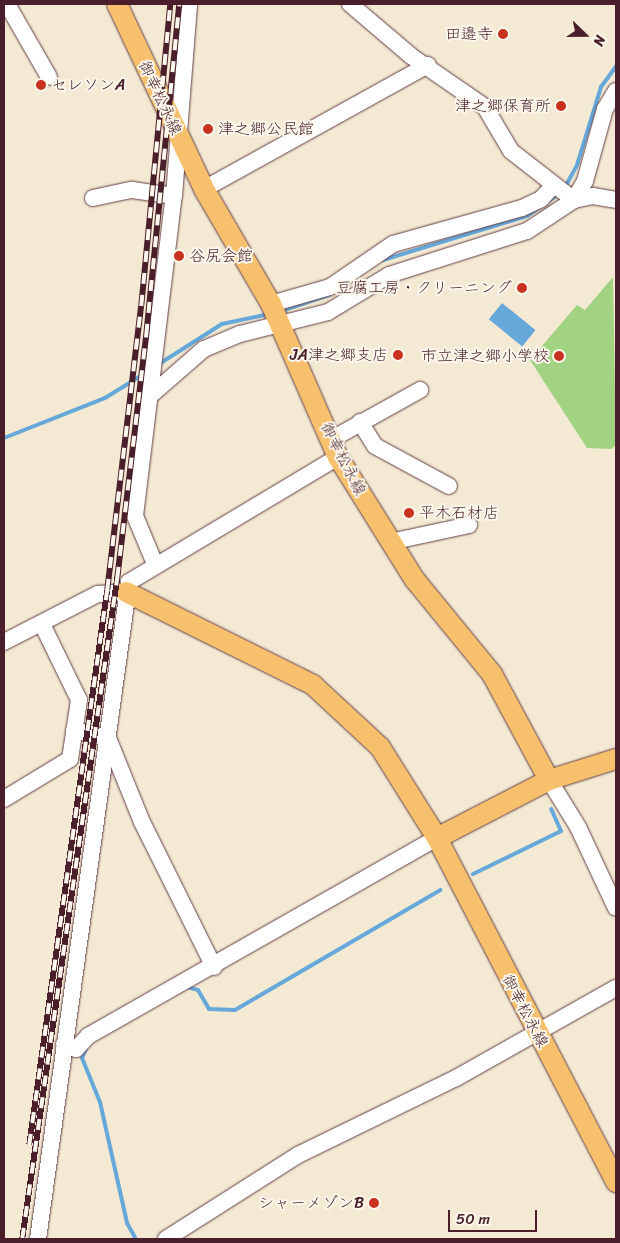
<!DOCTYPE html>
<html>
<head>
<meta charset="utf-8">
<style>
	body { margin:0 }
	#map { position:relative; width:620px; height:1243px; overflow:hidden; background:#f4ead3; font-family:Sriracha,"Klee One",sans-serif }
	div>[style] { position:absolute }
	.green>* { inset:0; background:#a2d382 }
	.water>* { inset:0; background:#66a8da; transform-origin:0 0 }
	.stream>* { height:4px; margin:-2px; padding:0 2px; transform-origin:2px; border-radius:2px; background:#66a8da }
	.roads { filter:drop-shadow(0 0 1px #643d44) drop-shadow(0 0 1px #643d44) }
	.minor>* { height:16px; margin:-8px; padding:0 8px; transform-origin:8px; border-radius:8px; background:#fff }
	.major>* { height:20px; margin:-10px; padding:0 10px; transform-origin:10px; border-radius:10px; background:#f7c06c }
	.rail>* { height:5.5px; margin-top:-2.75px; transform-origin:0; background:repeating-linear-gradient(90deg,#fbf7ec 0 11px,#4a1f2b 0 22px); box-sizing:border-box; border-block:1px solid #4a1f2b }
	.dots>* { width:14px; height:14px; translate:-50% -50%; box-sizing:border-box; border:2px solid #fbf7ec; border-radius:50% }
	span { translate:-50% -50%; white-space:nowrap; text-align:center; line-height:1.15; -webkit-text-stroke:4px #fbf7ec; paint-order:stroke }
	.poi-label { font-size:16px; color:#4a1f2b }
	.right { translate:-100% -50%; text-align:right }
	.left { translate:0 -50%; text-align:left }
	.street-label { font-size:16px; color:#4a1f2b }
	.frame { position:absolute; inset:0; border:5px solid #4a1f2b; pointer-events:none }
	.north { position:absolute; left:560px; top:10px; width:50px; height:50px; -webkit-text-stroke:4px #fbf7ec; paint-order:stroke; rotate:112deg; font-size:14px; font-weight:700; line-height:20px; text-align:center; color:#4a1f2b }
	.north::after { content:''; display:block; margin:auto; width:18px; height:22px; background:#4a1f2b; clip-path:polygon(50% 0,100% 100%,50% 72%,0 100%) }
	.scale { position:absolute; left:448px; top:1210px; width:89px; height:22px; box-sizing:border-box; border:2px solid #4a1f2b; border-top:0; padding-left:6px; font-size:15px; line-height:18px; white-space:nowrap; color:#4a1f2b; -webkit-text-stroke:4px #fbf7ec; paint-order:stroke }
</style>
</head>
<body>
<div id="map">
	<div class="green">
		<div style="clip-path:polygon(613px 277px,616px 445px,611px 449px,587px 448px,530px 360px,577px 305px,585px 310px)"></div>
	</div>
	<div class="water">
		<div style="left:502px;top:303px;width:43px;height:21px;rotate:39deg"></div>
	</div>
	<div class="stream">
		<div style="left:565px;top:187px;width:25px;rotate:-61deg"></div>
		<div style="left:577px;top:165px;width:82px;rotate:-72.9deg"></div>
		<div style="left:601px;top:87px;width:26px;rotate:-54deg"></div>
		<div style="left:383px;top:260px;width:151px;rotate:-17deg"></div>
		<div style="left:527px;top:216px;width:39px;rotate:-35deg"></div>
		<div style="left:281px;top:311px;width:51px;rotate:-18.4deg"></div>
		<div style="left:159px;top:364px;width:75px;rotate:-32.4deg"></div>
		<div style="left:222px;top:324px;width:48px;rotate:-12deg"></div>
		<div style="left:4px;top:438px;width:109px;rotate:-21.6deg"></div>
		<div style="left:105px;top:398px;width:49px;rotate:-31.8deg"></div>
		<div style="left:473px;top:874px;width:98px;rotate:-26deg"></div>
		<div style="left:561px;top:831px;width:24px;rotate:-114deg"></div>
		<div style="left:187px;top:987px;width:11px;rotate:15deg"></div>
		<div style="left:198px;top:990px;width:22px;rotate:60deg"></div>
		<div style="left:209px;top:1009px;width:26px;rotate:2deg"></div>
		<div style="left:235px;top:1010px;width:238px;rotate:-30.3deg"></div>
		<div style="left:86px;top:1049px;width:10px;rotate:114deg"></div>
		<div style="left:82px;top:1058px;width:48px;rotate:67.8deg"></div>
		<div style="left:100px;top:1102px;width:124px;rotate:77.4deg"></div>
		<div style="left:127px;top:1223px;width:18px;rotate:61deg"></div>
	</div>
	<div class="roads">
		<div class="minor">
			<div style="left:7px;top:4px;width:84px;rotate:60.1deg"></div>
			<div style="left:350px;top:4px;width:80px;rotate:40.4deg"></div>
			<div style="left:411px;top:56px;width:90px;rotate:34.6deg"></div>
			<div style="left:485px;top:107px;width:51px;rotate:59.4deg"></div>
			<div style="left:511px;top:151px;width:80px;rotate:37.9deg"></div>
			<div style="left:204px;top:189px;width:256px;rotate:-29deg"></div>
			<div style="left:93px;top:198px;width:40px;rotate:-12deg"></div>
			<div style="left:132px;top:190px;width:42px;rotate:8.1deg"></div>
			<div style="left:574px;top:200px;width:22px;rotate:-60deg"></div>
			<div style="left:585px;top:181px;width:75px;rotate:-74.5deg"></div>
			<div style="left:605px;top:109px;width:21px;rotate:-59deg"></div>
			<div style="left:271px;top:304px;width:61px;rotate:-16.1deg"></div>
			<div style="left:330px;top:287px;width:76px;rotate:-34.3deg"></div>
			<div style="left:393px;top:244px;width:134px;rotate:-15.6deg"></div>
			<div style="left:522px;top:208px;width:21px;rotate:-25deg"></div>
			<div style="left:541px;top:199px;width:19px;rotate:-47deg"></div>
			<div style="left:151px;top:395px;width:70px;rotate:-41deg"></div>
			<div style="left:204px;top:349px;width:39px;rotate:-23deg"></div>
			<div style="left:240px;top:334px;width:91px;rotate:-14deg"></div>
			<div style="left:328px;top:312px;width:71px;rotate:-31.2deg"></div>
			<div style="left:389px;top:275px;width:145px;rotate:-17.7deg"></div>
			<div style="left:527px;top:231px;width:56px;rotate:-33.4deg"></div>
			<div style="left:574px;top:200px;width:19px;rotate:-12deg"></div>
			<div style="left:593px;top:196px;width:23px;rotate:10deg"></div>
			<div style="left:360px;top:422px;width:28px;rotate:58deg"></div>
			<div style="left:375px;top:446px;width:84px;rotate:28.4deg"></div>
			<div style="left:332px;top:439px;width:101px;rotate:-29.1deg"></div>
			<div style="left:390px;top:542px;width:81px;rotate:-12.1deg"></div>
			<div style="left:155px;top:564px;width:52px;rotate:-112.6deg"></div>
			<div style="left:135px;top:516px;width:322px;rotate:-83.1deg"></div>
			<div style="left:174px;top:196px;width:193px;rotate:-85.5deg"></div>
			<div style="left:4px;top:642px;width:106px;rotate:-27.1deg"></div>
			<div style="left:98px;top:594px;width:28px;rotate:-4deg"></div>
			<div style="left:74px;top:730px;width:35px;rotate:13deg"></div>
			<div style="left:108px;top:738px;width:91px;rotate:68deg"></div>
			<div style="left:142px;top:822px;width:162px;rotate:63.6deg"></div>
			<div style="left:549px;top:780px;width:55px;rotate:58.3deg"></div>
			<div style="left:578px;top:827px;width:89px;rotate:64.9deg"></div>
			<div style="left:4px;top:799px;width:77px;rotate:-31.2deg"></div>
			<div style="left:70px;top:759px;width:60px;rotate:-81.3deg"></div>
			<div style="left:79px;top:700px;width:85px;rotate:-116deg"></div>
			<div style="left:64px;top:1044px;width:13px;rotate:23deg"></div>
			<div style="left:76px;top:1049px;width:18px;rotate:-47deg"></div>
			<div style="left:88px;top:1036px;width:401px;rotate:-29.6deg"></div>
			<div style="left:38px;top:1239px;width:663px;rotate:-82.11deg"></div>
			<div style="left:129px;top:582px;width:244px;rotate:-30.9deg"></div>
			<div style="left:166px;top:1239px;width:156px;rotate:-32.5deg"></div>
			<div style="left:298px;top:1155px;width:176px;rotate:-26deg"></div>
			<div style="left:456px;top:1078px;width:184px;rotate:-29.4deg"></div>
		</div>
		<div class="major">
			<div style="left:117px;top:4px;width:204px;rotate:64.8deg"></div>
			<div style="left:204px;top:189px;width:133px;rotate:59.8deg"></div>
			<div style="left:271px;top:304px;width:167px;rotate:66.4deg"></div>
			<div style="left:338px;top:457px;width:145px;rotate:58deg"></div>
			<div style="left:415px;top:580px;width:122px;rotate:50.7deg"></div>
			<div style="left:492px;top:674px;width:120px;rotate:61.7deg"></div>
			<div style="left:126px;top:592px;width:209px;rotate:26.4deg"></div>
			<div style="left:313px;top:685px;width:91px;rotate:42.8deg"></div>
			<div style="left:380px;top:747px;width:107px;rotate:57.9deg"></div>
			<div style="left:437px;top:838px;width:388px;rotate:62.5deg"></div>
			<div style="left:437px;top:838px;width:126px;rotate:-27.4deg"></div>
			<div style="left:549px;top:780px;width:70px;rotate:-17.4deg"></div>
		</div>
	</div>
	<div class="rail">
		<div style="left:29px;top:1145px;width:560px;rotate:-82deg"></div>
		<div style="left:107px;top:590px;width:286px;rotate:-83.2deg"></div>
		<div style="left:141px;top:306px;width:303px;rotate:-84.5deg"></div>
		<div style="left:22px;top:1239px;width:668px;rotate:-81.82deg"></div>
		<div style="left:117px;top:578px;width:245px;rotate:-83.2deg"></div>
		<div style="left:146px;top:335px;width:333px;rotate:-84.3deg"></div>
	</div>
	<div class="dots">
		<div style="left:503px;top:34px;background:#c8321e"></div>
		<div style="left:41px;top:85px;background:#c8321e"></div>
		<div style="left:561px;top:106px;background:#c8321e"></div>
		<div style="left:208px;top:129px;background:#c8321e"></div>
		<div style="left:179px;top:256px;background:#c8321e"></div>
		<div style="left:522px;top:288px;background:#c8321e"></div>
		<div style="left:398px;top:355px;background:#c8321e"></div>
		<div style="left:559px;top:356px;background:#c8321e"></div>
		<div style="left:409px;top:513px;background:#c8321e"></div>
		<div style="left:374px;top:1203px;background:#c8321e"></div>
	</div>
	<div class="poi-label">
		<span class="right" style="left:493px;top:34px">田邉寺</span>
		<span class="left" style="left:51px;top:85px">セレソンA</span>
		<span class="right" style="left:551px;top:106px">津之郷保育所</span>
		<span class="left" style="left:218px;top:129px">津之郷公民館</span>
		<span class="left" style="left:189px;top:256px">谷尻会館</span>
		<span class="right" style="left:512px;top:288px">豆腐工房・クリーニング</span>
		<span class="right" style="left:388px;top:355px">JA津之郷支店</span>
		<span class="right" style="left:549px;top:356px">市立津之郷小学校</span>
		<span class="left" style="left:419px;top:513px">平木石材店</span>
		<span class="right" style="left:364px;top:1203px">シャーメゾンB</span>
	</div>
	<div class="street-label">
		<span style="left:160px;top:98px;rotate:65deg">御幸松永線</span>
		<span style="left:343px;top:459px;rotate:63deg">御幸松永線</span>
		<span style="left:525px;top:1011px;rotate:62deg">御幸松永線</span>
	</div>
	<div class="frame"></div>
	<div class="north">N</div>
	<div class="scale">50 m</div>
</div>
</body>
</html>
